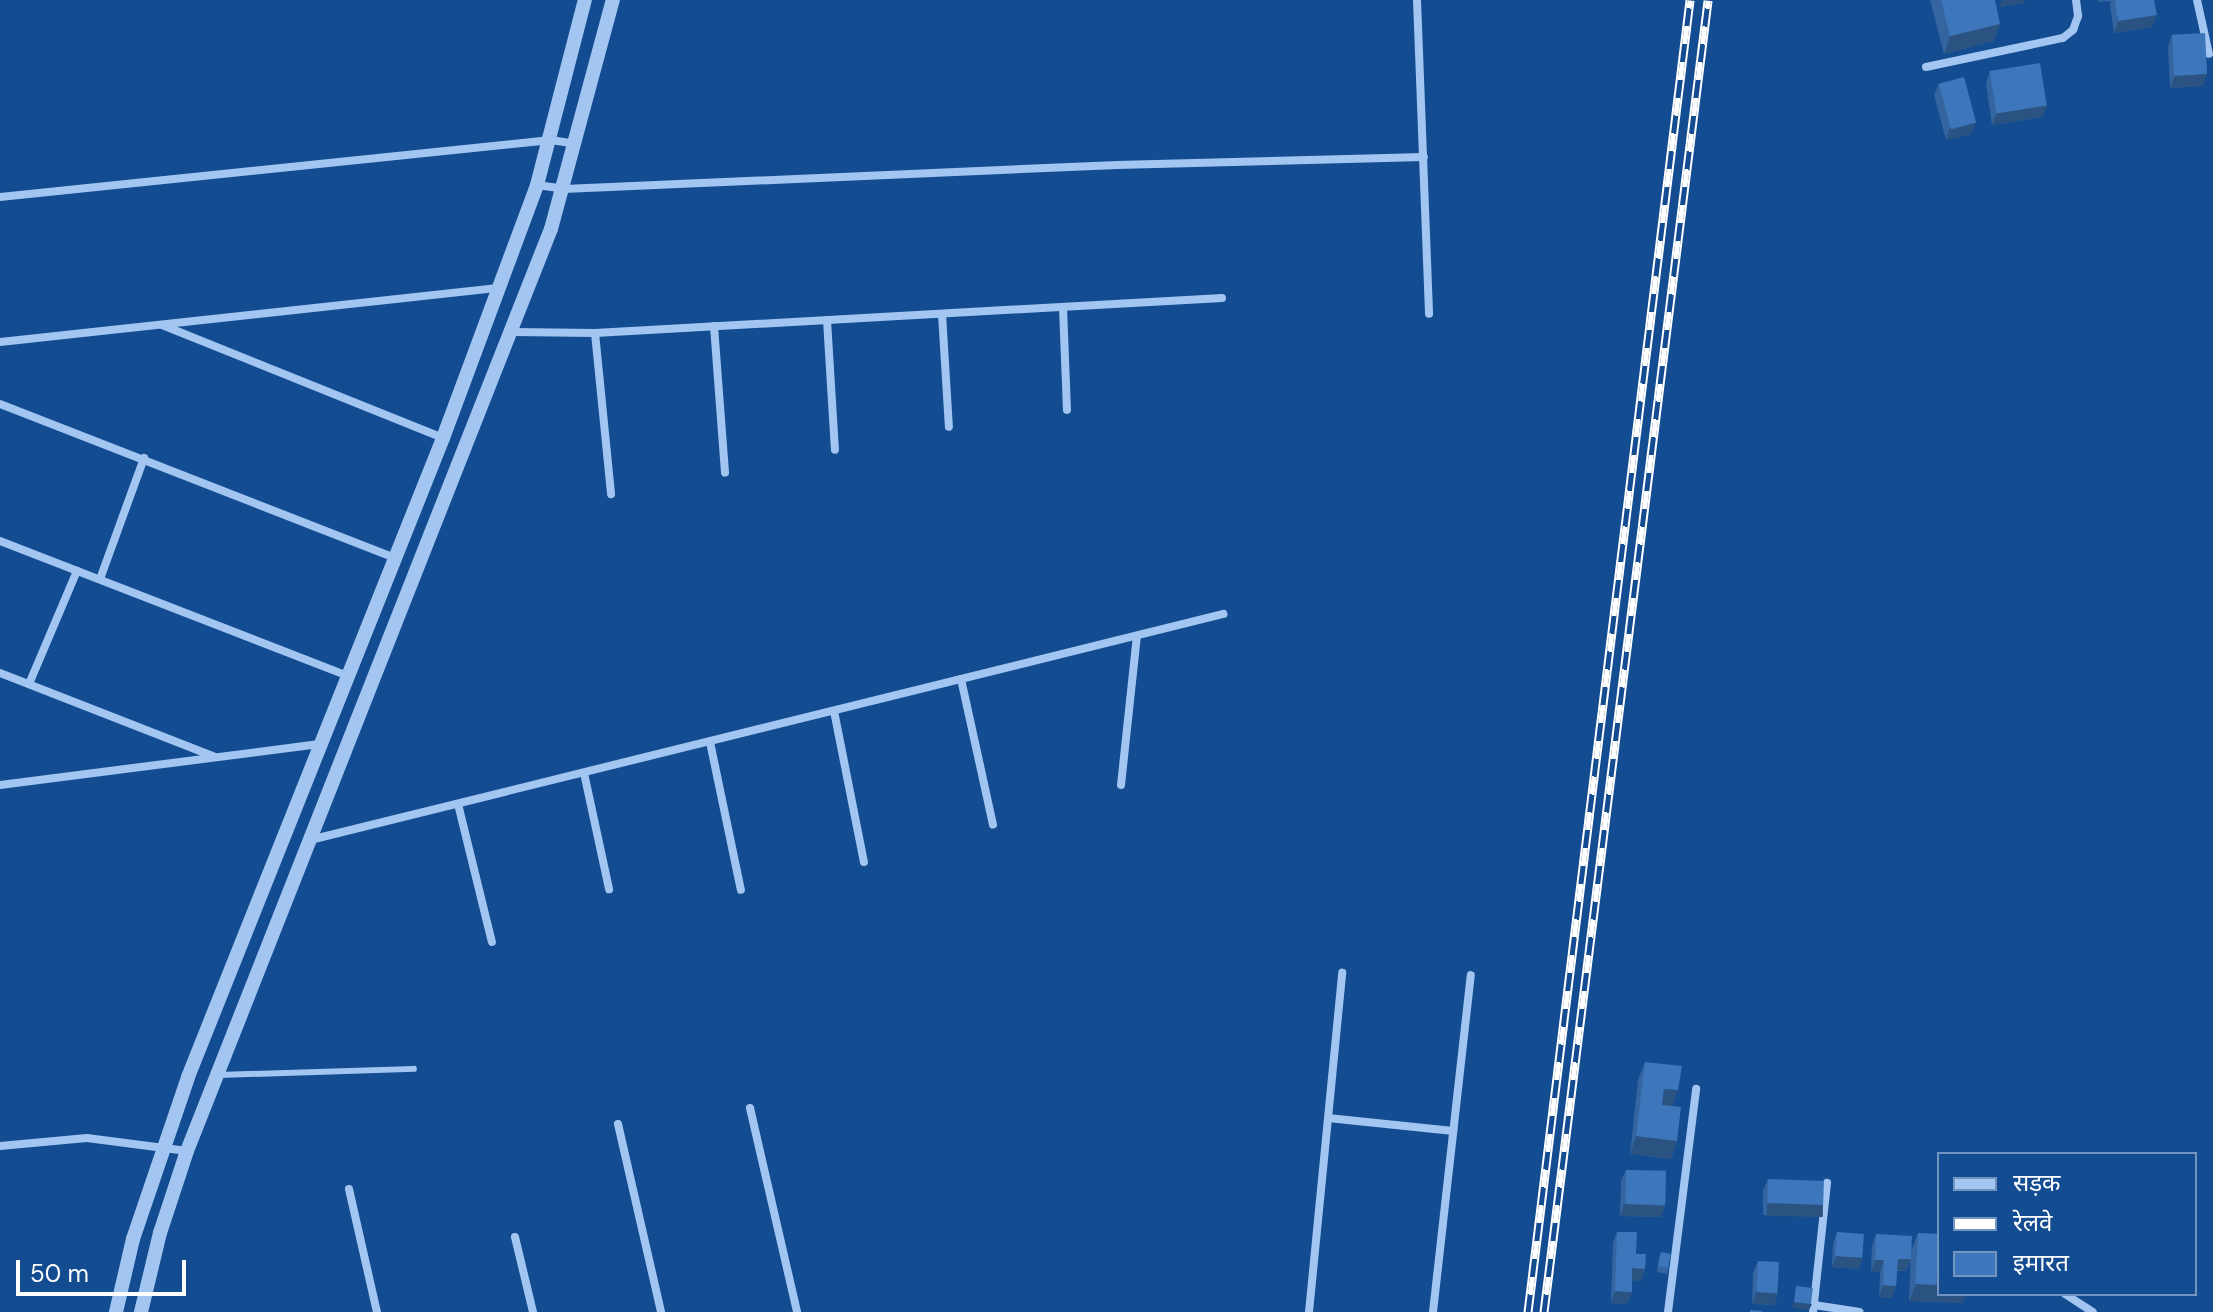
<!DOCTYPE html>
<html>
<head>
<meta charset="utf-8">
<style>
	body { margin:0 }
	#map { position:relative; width:2213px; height:1312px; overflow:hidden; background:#144c92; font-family:"DM Sans","Noto Sans Devanagari",sans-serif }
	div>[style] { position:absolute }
	.service>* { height:6px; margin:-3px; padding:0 3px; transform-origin:3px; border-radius:3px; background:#a2c6f1 }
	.minor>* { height:8px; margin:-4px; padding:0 4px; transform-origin:4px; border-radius:4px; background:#a2c6f1 }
	.tertiary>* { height:14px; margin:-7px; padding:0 7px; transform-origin:7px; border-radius:7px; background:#a2c6f1 }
	.rail>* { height:9px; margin-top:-4.5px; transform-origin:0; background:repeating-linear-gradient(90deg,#144c92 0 18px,#fff 0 36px); box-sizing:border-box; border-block:2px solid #fff }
	.wall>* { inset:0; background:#3465a0 }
	.shaded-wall>* { inset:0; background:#2b5382; transform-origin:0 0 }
	.building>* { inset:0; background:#3d76ba; transform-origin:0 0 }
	span { translate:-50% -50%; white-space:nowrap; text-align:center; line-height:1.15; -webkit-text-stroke:8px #144c92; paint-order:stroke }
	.legend { position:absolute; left:1937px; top:1152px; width:260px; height:144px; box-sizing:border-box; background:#144c92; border:2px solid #7294be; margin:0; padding:10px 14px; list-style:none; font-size:24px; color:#fff }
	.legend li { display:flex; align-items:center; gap:16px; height:40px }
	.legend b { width:40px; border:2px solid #7294be }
	.scale { position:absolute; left:16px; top:1260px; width:170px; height:36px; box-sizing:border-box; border:4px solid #fff; border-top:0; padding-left:10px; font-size:24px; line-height:28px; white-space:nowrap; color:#fff; -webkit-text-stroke:6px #144c92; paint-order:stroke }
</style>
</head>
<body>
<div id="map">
	<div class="service">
		<div style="left:219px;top:1075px;width:195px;rotate:-1.8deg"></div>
	</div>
	<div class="minor">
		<div style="left:1417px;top:0;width:314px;rotate:87.8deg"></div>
		<div style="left:2197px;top:0;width:55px;rotate:77.5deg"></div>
		<div style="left:1926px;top:67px;width:140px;rotate:-12deg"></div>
		<div style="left:2063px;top:38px;width:13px;rotate:-39deg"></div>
		<div style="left:2073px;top:30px;width:15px;rotate:-70deg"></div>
		<div style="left:2078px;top:16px;width:16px;rotate:-97deg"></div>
		<div style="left:537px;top:185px;width:27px;rotate:8deg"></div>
		<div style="left:564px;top:189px;width:554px;rotate:-2.49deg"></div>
		<div style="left:1117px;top:165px;width:307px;rotate:-1.5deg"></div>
		<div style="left:0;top:197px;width:554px;rotate:-5.91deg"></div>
		<div style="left:551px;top:140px;width:25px;rotate:9deg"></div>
		<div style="left:1063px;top:307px;width:103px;rotate:87.8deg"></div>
		<div style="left:942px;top:314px;width:113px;rotate:86.5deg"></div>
		<div style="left:827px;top:320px;width:130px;rotate:86.5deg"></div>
		<div style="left:162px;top:325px;width:303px;rotate:21.9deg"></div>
		<div style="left:714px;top:326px;width:147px;rotate:85.7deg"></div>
		<div style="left:513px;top:332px;width:82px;rotate:0.7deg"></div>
		<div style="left:595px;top:333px;width:628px;rotate:-3.2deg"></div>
		<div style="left:595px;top:333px;width:162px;rotate:84.3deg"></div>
		<div style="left:0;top:342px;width:499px;rotate:-6.2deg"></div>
		<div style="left:0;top:404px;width:422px;rotate:21.3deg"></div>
		<div style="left:0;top:541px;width:373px;rotate:21.2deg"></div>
		<div style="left:100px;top:579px;width:129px;rotate:-70deg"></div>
		<div style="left:0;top:673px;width:231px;rotate:21.3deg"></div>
		<div style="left:961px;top:679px;width:149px;rotate:77.6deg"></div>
		<div style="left:29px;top:684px;width:123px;rotate:-67deg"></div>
		<div style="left:834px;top:711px;width:154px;rotate:78.8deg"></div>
		<div style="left:710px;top:742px;width:151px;rotate:78.2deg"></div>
		<div style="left:584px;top:773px;width:119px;rotate:77.8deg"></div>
		<div style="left:0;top:785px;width:322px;rotate:-7.3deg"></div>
		<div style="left:1121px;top:785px;width:150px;rotate:-83.9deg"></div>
		<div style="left:458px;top:804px;width:142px;rotate:76.2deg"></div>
		<div style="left:310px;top:840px;width:941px;rotate:-13.9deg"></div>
		<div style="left:750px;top:1108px;width:209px;rotate:77deg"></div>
		<div style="left:1328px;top:1118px;width:126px;rotate:5.9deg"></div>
		<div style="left:618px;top:1124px;width:193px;rotate:77.1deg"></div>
		<div style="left:0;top:1146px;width:87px;rotate:-5.3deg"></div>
		<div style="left:87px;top:1138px;width:101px;rotate:7.4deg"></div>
		<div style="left:349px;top:1189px;width:126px;rotate:77.2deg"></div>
		<div style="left:515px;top:1237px;width:77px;rotate:76.5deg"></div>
		<div style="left:2065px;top:1294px;width:33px;rotate:33deg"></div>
		<div style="left:1814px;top:1305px;width:46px;rotate:8.8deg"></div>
		<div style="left:1309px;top:1312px;width:341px;rotate:-84.4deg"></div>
		<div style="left:1433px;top:1312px;width:339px;rotate:-83.6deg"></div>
		<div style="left:1668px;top:1312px;width:225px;rotate:-82.8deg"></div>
		<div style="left:1813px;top:1312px;width:130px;rotate:-83.8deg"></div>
	</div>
	<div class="tertiary">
		<div style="left:116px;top:1312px;width:75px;rotate:-76.9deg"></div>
		<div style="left:133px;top:1239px;width:171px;rotate:-71.2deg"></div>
		<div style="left:188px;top:1077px;width:688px;rotate:-68.24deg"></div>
		<div style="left:443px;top:438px;width:270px;rotate:-69.6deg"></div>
		<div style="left:537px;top:185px;width:191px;rotate:-75.5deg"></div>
		<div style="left:141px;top:1312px;width:81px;rotate:-76.5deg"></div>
		<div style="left:160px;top:1233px;width:86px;rotate:-71.8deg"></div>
		<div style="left:187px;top:1151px;width:991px;rotate:-68.46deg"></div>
		<div style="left:551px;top:229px;width:237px;rotate:-74.9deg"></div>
	</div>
	<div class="rail">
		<div style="left:1528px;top:1312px;width:1322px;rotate:-82.96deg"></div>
		<div style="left:1544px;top:1312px;width:1322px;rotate:-82.87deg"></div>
	</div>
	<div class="wall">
		<div style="clip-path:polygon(1930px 0,1995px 0,1994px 41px,1944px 54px)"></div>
		<div style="clip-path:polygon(2098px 0,2154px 0,2152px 27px,2114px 33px,2110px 4px,2111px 1px,2098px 2px)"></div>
		<div style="clip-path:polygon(2172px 35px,2203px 86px,2170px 88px,2168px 47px)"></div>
		<div style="clip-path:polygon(1990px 71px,2047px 105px,2042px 117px,1992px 125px,1986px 83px)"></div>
		<div style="clip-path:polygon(1939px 83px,1971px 134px,1946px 140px,1934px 95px)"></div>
		<div style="clip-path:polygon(1645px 1062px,1673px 1106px,1677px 1141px,1671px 1159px,1630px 1154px,1638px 1080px)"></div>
		<div style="clip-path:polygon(1626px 1170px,1665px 1206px,1661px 1217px,1620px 1216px,1621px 1181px)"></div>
		<div style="clip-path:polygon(1768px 1179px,1819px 1216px,1763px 1215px,1763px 1191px)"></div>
		<div style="clip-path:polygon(1617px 1232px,1645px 1269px,1641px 1281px,1632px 1280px,1627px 1304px,1611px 1303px,1613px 1243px)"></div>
		<div style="clip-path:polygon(1837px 1232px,1859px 1269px,1832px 1267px,1833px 1244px)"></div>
		<div style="clip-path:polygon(1918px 1233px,1963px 1303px,1909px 1301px,1911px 1251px)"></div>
		<div style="clip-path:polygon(1876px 1234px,1911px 1259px,1906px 1271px,1897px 1271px,1896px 1286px,1892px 1298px,1879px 1297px,1880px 1272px,1871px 1272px,1872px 1246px)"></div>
		<div style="clip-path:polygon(1661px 1252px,1669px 1268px,1667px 1274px,1657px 1272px,1659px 1258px)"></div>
		<div style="clip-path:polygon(1758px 1261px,1778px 1294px,1774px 1305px,1752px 1304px,1753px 1273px)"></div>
	</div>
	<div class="shaded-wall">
		<div style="clip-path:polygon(2002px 0,2026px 0,2024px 3px,1999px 7px)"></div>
		<div style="clip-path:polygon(2157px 15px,2152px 27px,2114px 33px,2118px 21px)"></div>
		<div style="clip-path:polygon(2000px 24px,1994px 41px,1944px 54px,1950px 36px)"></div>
		<div style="clip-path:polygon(2207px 74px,2203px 86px,2170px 88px,2175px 76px)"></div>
		<div style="clip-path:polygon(2047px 105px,2042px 117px,1992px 125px,1997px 113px)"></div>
		<div style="clip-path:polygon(1976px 122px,1971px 134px,1946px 140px,1950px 128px)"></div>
		<div style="clip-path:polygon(1664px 1089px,1678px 1090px,1672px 1108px,1658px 1107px)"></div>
		<div style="clip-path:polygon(1636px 1136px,1677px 1141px,1671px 1159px,1630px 1154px)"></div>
		<div style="left:1767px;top:1203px;width:56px;height:13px;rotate:1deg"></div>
		<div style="clip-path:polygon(1624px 1204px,1665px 1206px,1661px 1217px,1620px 1216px)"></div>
		<div style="clip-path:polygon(1836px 1256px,1863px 1257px,1859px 1269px,1832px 1267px)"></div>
		<div style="clip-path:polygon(1898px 1259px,1911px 1259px,1906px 1271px,1893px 1270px)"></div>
		<div style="clip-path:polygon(1875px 1260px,1884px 1260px,1880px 1272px,1871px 1272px)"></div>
		<div style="clip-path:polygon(1632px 1268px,1645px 1269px,1641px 1281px,1628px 1280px)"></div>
		<div style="clip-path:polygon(1916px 1284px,1939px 1284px,1939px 1294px,1966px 1294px,1963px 1303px,1909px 1301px)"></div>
		<div style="clip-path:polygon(1883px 1285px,1896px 1286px,1892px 1298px,1879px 1297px)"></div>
		<div style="clip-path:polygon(1615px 1291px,1632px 1292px,1627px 1304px,1611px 1303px)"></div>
		<div style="clip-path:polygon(1756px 1292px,1778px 1294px,1774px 1305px,1752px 1304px)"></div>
		<div style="clip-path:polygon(1794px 1302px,1812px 1304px,1809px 1310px,1792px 1308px)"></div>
	</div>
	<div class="building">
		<div style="clip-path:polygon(1941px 0,1995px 0,2000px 24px,1950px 36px)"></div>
		<div style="clip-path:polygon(2115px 0,2154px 0,2157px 15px,2118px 21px)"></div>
		<div style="left:2205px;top:33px;width:41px;height:33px;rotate:87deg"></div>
		<div style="left:2040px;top:63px;width:43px;height:51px;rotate:81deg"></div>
		<div style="left:1964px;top:77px;width:47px;height:26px;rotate:75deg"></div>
		<div style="clip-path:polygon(1645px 1062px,1682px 1066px,1678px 1090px,1664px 1089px,1662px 1105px,1681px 1107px,1677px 1141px,1636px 1136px)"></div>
		<div style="left:1626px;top:1170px;width:40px;height:34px;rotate:1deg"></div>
		<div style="left:1768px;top:1179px;width:56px;height:24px;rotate:2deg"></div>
		<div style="clip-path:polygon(1617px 1232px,1637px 1232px,1636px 1254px,1646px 1254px,1645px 1269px,1632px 1268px,1632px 1292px,1615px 1291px)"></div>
		<div style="left:1837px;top:1232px;width:27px;height:24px;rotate:4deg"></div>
		<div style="left:1918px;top:1233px;width:21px;height:51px;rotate:3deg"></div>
		<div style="clip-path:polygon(1876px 1234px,1912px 1236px,1911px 1259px,1898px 1259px,1896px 1286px,1883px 1285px,1884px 1260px,1875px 1260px)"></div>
		<div style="left:1661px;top:1252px;width:10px;height:14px;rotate:11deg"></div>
		<div style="left:1758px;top:1261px;width:21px;height:31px;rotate:3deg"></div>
		<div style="left:1796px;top:1286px;width:17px;height:16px;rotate:7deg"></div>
		<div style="clip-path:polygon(1750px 1310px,1762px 1311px,1762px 1312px,1750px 1312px)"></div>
	</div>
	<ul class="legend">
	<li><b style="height:10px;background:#a2c6f1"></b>सड़क</li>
	<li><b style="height:10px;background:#fff"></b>रेलवे</li>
	<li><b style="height:22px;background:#3d76ba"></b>इमारत</li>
	</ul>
	<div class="scale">50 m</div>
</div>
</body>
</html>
